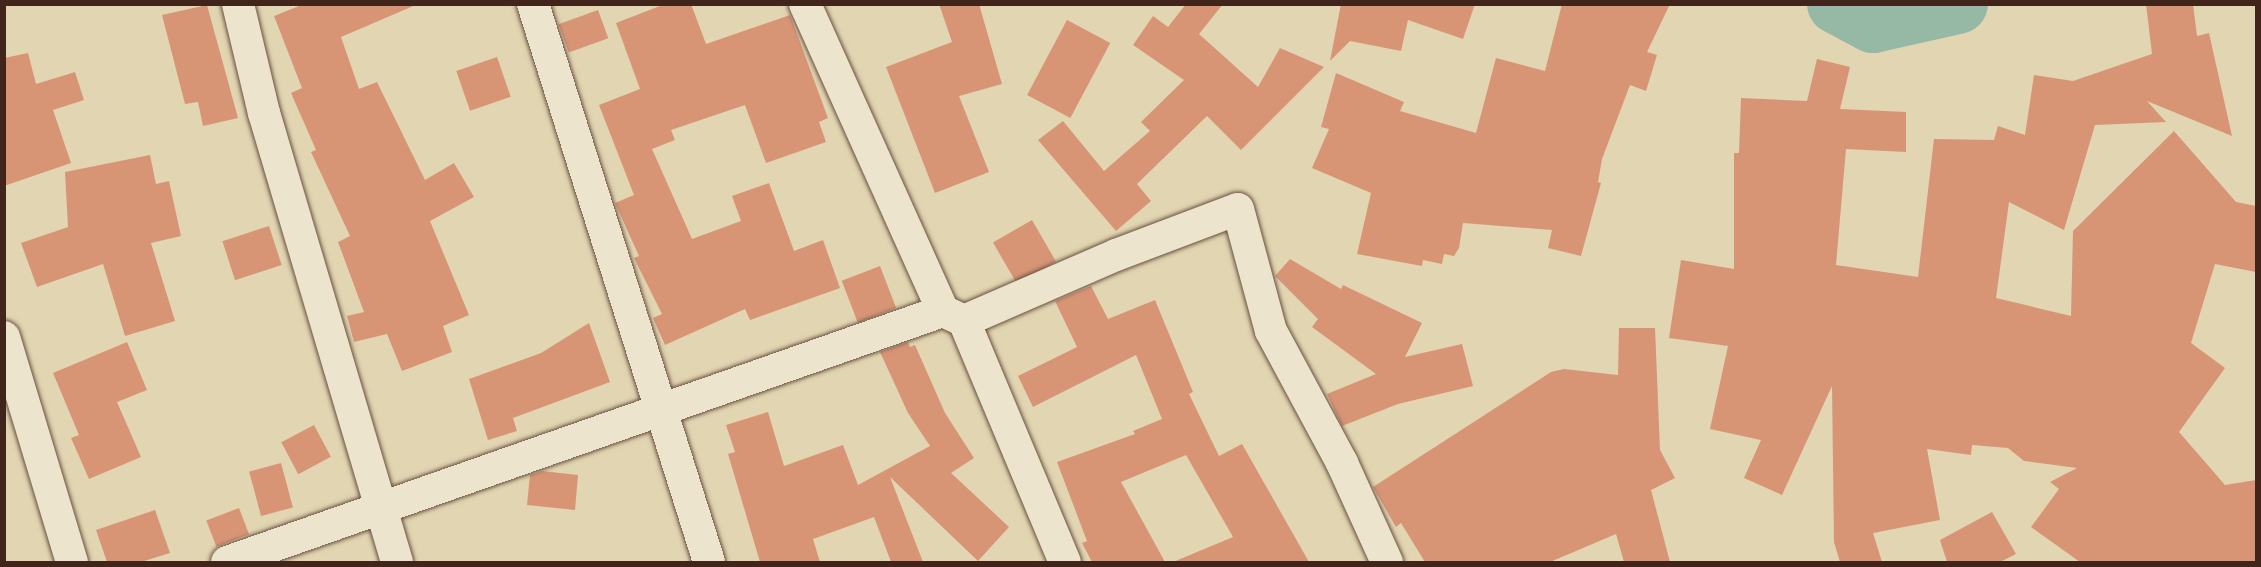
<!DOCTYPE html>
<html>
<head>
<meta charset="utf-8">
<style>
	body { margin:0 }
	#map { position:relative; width:2261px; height:567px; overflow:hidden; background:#e2d5b1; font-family:"IM FELL French Canon",serif }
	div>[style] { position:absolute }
	.river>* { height:60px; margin:-30px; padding:0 30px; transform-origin:30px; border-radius:30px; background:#96b9a6 }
	.building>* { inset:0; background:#d89576; transform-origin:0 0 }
	.roads { filter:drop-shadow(0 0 2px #695140) drop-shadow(0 0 2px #695140) }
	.minor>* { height:32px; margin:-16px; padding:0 16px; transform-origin:16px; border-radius:16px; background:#ece4cc }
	span { translate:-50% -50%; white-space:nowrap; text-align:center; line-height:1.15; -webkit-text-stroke:4.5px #ece4cc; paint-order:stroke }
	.frame { position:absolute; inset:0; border:6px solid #41251a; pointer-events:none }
</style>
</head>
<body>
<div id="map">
	<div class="river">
		<div style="left:1837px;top:4px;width:41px;rotate:27.8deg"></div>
		<div style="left:1873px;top:23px;width:87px;rotate:-12.6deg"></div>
	</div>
	<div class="building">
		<div style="clip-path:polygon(304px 4px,418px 4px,341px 37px,359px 89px,377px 82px,425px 180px,454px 163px,474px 197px,430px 221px,469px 315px,443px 326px,452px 352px,402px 371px,387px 334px,354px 342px,347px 316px,364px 312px,338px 242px,350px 236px,311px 152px,316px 150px,291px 93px,302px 88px,274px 16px)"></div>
		<div style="clip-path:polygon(665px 4px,691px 4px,706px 44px,790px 15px,828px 118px,819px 122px,826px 142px,766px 163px,745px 105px,671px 130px,675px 140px,652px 149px,692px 239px,741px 221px,732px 196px,769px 183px,794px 251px,823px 240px,840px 288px,750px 320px,745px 309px,665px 345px,653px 318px,662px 314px,634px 258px,639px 256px,615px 203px,634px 195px,599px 105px,640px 89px,616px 23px)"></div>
		<div style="clip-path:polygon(939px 4px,979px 4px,1002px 84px,959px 96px,989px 172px,935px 193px,886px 67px,952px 42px)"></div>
		<div style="clip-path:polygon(1186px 4px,1223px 4px,1199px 34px,1258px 87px,1280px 48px,1324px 67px,1241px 150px,1207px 116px,1137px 184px,1151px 201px,1116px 231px,1038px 140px,1063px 121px,1104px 171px,1150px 131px,1141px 122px,1184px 80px,1133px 45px,1153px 16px,1168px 27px)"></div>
		<div style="clip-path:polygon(1341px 4px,1475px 4px,1463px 39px,1408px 20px,1401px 51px,1350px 41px,1330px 61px)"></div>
		<div style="clip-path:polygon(1562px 4px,1670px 4px,1647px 52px,1657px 55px,1646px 91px,1630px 85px,1602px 159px,1598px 182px,1601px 183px,1581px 256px,1548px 248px,1552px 230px,1463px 223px,1459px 248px,1454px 256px,1444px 254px,1442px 264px,1423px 260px,1422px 266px,1357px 254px,1371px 193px,1312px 168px,1329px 129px,1321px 127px,1336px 73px,1404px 102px,1400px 111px,1476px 133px,1496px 58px,1545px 71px)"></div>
		<div style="clip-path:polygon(2146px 4px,2193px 4px,2197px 36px,2209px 33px,2232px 136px,2147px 101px,2166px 122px,2095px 125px,2064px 230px,2009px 202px,1996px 298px,2071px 316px,2073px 231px,2174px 131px,2236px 202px,2256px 206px,2256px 272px,2215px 264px,2191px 343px,2225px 368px,2179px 432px,2225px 485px,2256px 480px,2256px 562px,2080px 562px,2031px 527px,2059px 489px,2050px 482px,2077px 468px,2024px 461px,2008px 448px,1972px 445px,1971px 455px,1927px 449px,1940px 520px,1873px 533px,1882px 562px,1840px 562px,1834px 542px,1832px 386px,1782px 495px,1744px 478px,1761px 440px,1710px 429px,1728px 346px,1669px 338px,1681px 260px,1734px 269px,1734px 153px,1739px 153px,1741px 98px,1807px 101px,1817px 59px,1850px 67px,1840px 109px,1906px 112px,1906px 152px,1846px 149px,1836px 265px,1918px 277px,1934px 139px,1994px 140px,1998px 126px,2025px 135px,2034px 75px,2073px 81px,2152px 54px)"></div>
		<div style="clip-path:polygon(207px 5px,238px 118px,203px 126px,198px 102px,185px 104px,162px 15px)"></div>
		<div style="left:598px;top:10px;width:30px;height:42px;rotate:70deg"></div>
		<div style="left:1067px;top:20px;width:49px;height:85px;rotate:28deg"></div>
		<div style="clip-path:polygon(28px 53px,36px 84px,75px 72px,84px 100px,53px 110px,71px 163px,4px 186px,4px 58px)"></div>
		<div style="left:497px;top:57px;width:42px;height:43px;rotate:71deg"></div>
		<div style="clip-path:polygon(150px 155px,156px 184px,169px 181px,181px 236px,151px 243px,175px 321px,125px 336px,103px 264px,37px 287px,21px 243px,68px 227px,65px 172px)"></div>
		<div style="left:1032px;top:220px;width:48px;height:45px;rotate:60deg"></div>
		<div style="left:269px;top:226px;width:41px;height:49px;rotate:72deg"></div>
		<div style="clip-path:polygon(1290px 259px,1341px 289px,1343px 285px,1422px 323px,1405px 357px,1462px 344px,1473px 386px,1398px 404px,1342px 426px,1327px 394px,1376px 374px,1312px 327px,1318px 319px,1275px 276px)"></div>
		<div style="left:880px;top:266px;width:45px;height:41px;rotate:69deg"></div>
		<div style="clip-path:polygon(1091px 286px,1108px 319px,1155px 300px,1193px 392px,1189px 394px,1219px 456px,1242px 444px,1309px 562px,1173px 562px,1233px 537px,1186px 455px,1121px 482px,1165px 562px,1092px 562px,1082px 543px,1087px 541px,1057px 462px,1135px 434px,1133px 431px,1162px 419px,1136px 355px,1033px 407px,1018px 376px,1077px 347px,1055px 301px)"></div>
		<div style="clip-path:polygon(589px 323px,610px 382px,513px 418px,517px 431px,488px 440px,469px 379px,541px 353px)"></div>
		<div style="clip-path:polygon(1619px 328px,1655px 328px,1660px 450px,1675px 478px,1651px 490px,1670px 562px,1624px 562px,1616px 534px,1550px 562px,1425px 562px,1401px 523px,1396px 527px,1373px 487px,1551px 372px,1564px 369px,1618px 375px)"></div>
		<div style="clip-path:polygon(127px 342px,147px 390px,117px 402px,141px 457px,89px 479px,71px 438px,79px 435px,53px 373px)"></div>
		<div style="clip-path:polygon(908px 342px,910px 347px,915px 345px,945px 413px,974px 458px,951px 473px,1009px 527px,978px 561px,890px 477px,923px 562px,891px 562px,874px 517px,813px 539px,820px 562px,760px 562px,728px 454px,735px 452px,726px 425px,768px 412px,784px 466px,843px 445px,858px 485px,930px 446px,908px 413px,880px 352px)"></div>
		<div style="left:314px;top:425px;width:36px;height:37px;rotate:62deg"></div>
		<div style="left:281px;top:463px;width:46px;height:33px;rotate:75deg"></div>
		<div style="clip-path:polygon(542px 471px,578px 475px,575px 510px,527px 505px,530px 475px)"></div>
		<div style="left:239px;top:508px;width:28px;height:35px;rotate:69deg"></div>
		<div style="clip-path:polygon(155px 510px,170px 553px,141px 562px,107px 562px,96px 530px)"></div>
		<div style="clip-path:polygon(1992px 512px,2016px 554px,2000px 562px,1947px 562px,1940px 540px)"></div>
	</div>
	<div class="roads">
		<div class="minor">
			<div style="left:238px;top:4px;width:112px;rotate:76.6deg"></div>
			<div style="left:264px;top:113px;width:468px;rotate:73.5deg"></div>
			<div style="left:533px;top:4px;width:585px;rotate:72.49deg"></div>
			<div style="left:805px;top:4px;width:337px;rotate:65.8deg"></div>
			<div style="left:943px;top:311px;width:23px;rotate:25deg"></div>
			<div style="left:964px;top:321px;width:261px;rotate:67.3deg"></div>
			<div style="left:964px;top:321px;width:166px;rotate:-23.5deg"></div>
			<div style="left:1116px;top:255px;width:130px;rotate:-20.7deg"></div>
			<div style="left:1238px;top:209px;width:126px;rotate:74.9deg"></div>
			<div style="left:1271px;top:331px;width:150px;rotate:61.7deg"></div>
			<div style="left:1342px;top:463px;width:109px;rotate:65.6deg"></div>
			<div style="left:4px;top:337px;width:235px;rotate:73.2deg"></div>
			<div style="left:227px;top:562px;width:759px;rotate:-19.32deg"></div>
		</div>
	</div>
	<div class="frame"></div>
</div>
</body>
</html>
